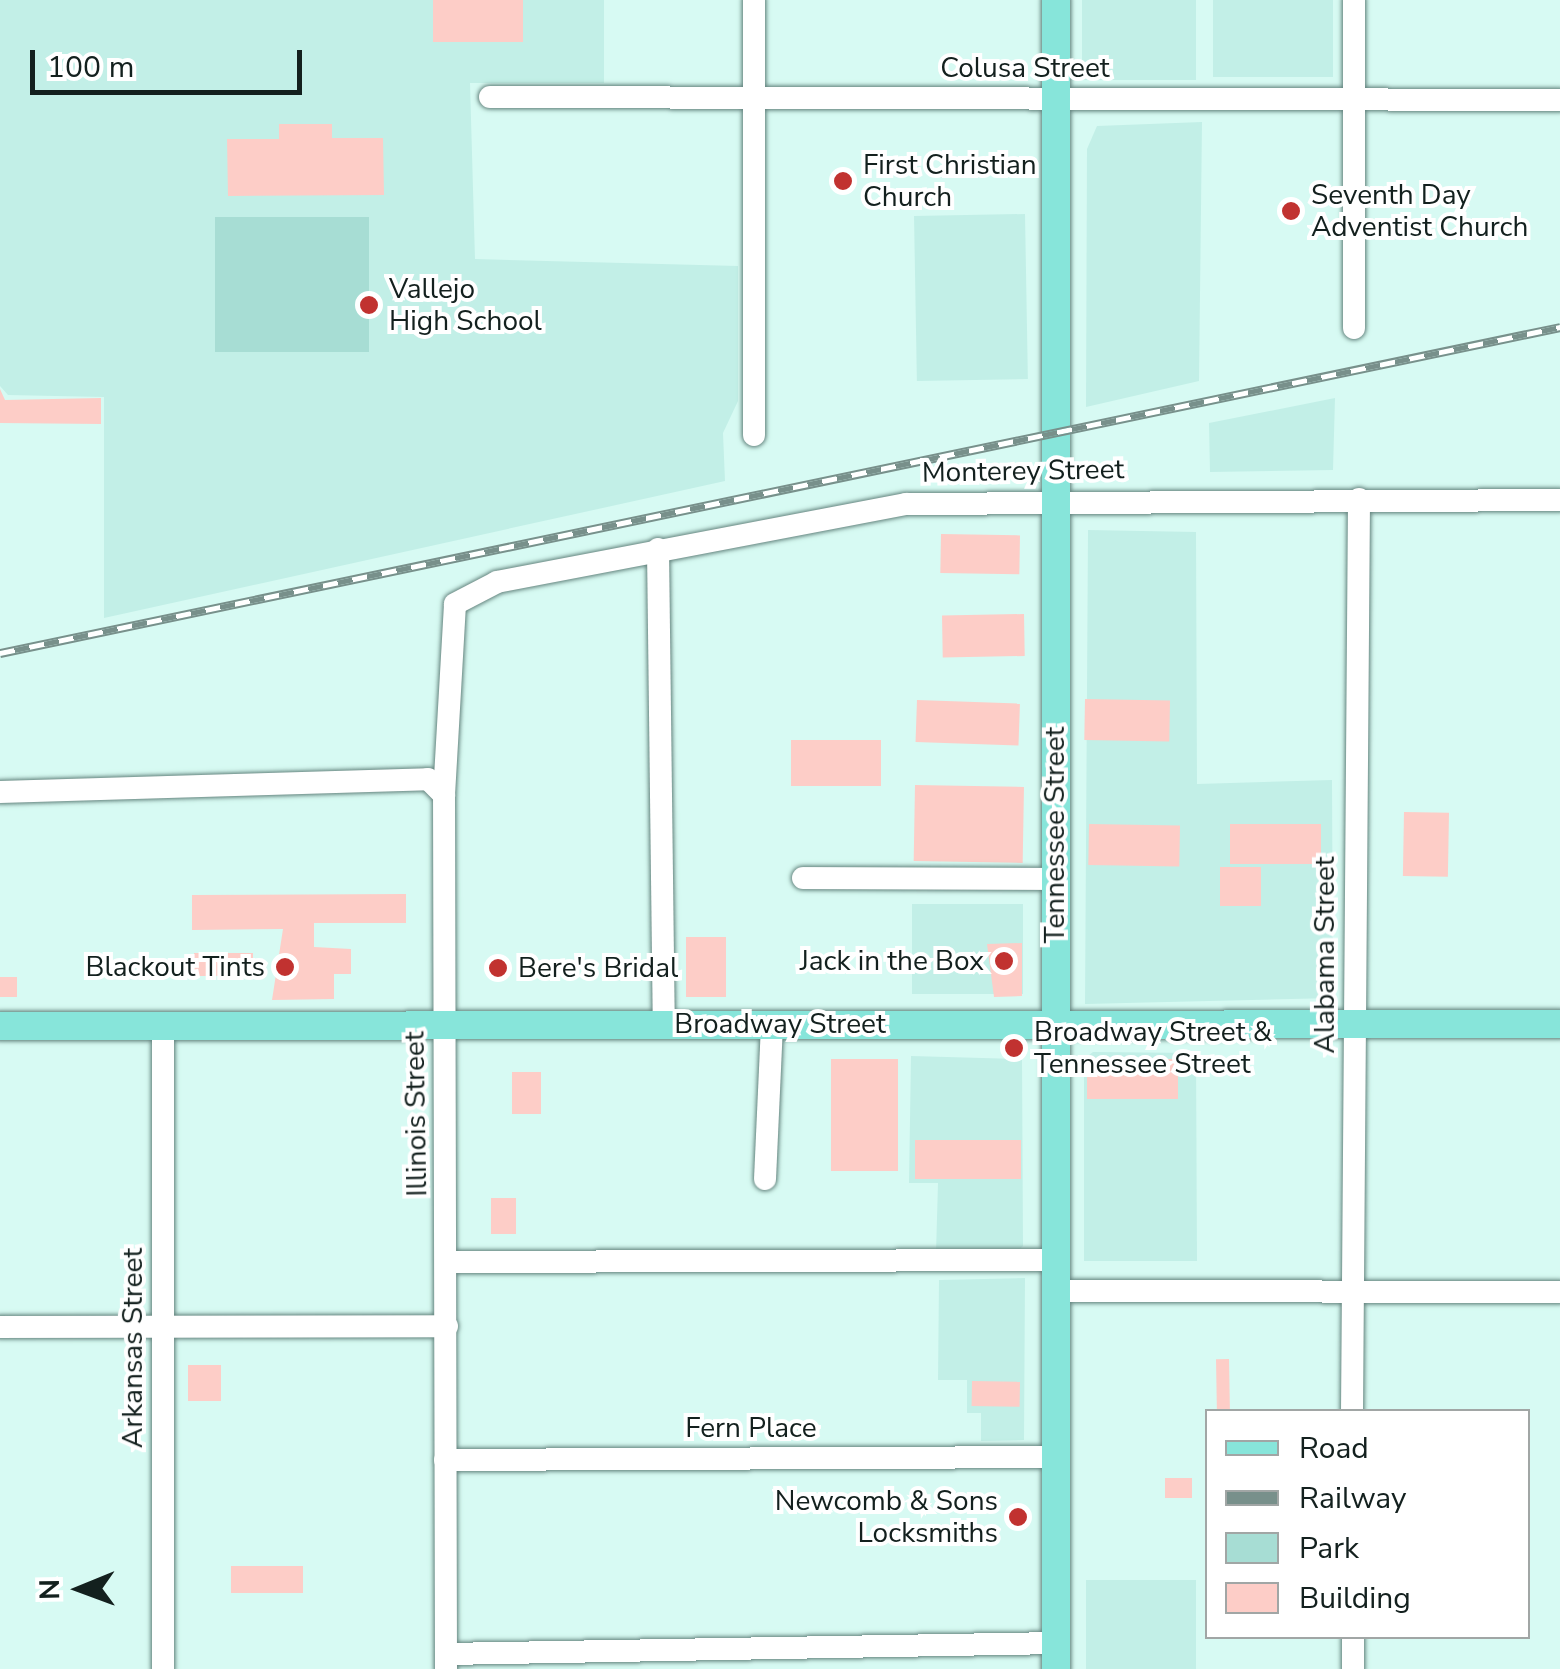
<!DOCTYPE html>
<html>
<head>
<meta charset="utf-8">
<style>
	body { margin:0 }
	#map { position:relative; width:1560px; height:1669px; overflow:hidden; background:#d7faf3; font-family:"Nunito Sans",sans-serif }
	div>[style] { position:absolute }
	.built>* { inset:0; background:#c2efe7; transform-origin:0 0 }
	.green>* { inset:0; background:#a7ddd4; transform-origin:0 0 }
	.building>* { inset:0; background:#fdcdc7; transform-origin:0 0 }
	.roads { filter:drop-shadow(0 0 2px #65857f) drop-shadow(0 0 2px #65857f) }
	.minor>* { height:22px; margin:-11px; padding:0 11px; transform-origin:11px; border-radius:11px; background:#fff }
	.major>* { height:28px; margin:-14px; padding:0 14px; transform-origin:14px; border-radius:14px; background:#87e5da }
	.rail>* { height:9px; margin-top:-4.5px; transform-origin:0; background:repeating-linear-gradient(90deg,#fff 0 15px,#78908b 0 30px); box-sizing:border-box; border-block:2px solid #78908b }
	.dots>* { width:28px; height:28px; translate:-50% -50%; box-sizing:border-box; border:5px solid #fff; border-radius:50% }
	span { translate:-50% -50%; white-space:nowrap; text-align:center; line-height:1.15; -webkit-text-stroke:8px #fff; paint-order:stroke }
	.street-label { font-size:28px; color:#13201e }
	.poi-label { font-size:28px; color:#13201e }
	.left { translate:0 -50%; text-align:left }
	.right { translate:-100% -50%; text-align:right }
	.legend { position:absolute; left:1205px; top:1409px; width:325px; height:230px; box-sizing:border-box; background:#fff; border:2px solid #a1a6a5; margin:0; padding:12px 18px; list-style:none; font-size:30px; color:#13201e }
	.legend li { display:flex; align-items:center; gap:20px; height:50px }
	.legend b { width:50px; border:2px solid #a1a6a5 }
	.north { position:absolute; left:30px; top:1539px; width:100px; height:100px; -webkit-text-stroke:8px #fff; paint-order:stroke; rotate:269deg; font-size:28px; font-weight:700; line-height:40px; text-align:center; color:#13201e }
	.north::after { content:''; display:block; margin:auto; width:35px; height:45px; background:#13201e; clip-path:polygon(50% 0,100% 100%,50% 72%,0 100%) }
	.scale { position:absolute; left:30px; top:50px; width:272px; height:45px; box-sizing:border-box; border:5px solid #13201e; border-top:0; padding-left:12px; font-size:30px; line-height:35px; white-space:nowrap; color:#13201e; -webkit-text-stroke:8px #fff; paint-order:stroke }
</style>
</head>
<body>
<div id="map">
	<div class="built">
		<div style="clip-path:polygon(0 0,604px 0,604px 83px,470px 83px,475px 259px,738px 266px,738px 401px,723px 433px,725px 481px,104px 618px,104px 397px,8px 395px,0 386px)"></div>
		<div style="left:1082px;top:0;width:114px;height:80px"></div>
		<div style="left:1213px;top:0;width:120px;height:77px"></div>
		<div style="clip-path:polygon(1202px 122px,1199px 381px,1086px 407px,1087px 149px,1097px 126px)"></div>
		<div style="left:1025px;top:214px;width:165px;height:111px;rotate:89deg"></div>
		<div style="clip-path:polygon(1335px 398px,1333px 470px,1210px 472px,1209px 423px)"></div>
		<div style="clip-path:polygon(1088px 530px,1196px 532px,1197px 784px,1332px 780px,1333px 998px,1085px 1004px)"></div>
		<div style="left:912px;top:904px;width:111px;height:90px"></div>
		<div style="clip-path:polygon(1093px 1052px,1196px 1053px,1197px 1261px,1084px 1261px,1084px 1059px)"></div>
		<div style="clip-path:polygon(911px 1056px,1022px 1059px,1023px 1246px,1014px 1254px,936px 1253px,938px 1183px,909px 1183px)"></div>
		<div style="clip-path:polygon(1025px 1278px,1024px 1440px,981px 1441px,981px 1413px,967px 1413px,967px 1380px,938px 1380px,939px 1280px)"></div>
		<div style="left:1196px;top:1580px;width:89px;height:110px;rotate:90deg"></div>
	</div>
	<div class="green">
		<div style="left:215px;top:217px;width:154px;height:135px"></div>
	</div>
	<div class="building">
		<div style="left:433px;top:0;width:90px;height:42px"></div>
		<div style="clip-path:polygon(279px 124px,332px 124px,332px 138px,383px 138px,384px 195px,228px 196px,227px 139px,279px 139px)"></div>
		<div style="clip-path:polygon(0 389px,5px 400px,101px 398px,101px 424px,0 423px)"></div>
		<div style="left:941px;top:534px;width:79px;height:39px;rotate:1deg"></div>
		<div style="left:1024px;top:614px;width:42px;height:82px;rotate:89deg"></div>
		<div style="left:1085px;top:699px;width:85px;height:41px;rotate:1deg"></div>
		<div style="left:917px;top:700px;width:103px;height:42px;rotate:2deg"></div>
		<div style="left:791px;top:740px;width:90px;height:46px"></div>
		<div style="left:915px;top:785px;width:109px;height:76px;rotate:1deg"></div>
		<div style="left:1404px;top:812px;width:45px;height:64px;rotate:1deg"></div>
		<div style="left:1089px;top:824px;width:91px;height:41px;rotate:1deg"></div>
		<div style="left:1321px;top:824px;width:40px;height:91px;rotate:90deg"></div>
		<div style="left:1220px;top:867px;width:41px;height:39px"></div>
		<div style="clip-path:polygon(406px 894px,406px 923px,314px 923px,314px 947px,351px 949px,351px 974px,334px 974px,334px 999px,272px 1000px,283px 929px,192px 930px,192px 895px)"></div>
		<div style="left:686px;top:937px;width:40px;height:60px"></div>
		<div style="clip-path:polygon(1022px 943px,1022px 996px,994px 997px,987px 944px)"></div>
		<div style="left:194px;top:953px;width:59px;height:23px"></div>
		<div style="left:0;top:977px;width:17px;height:20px"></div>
		<div style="left:831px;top:1059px;width:67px;height:112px"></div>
		<div style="left:1087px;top:1059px;width:91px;height:40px"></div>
		<div style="left:512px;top:1072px;width:29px;height:42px"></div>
		<div style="left:915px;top:1140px;width:106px;height:39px"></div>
		<div style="left:491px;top:1198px;width:25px;height:36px"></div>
		<div style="left:1229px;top:1359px;width:52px;height:13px;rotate:89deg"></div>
		<div style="left:188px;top:1365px;width:33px;height:36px"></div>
		<div style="left:972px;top:1381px;width:48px;height:25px;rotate:1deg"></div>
		<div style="left:1165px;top:1478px;width:27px;height:20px"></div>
		<div style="left:231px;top:1566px;width:72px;height:27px"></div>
	</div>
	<div class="roads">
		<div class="minor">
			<div style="left:1354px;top:0;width:328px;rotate:90deg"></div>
			<div style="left:490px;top:97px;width:1070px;rotate:0.16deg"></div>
			<div style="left:754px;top:435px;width:435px;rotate:-90deg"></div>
			<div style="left:658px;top:549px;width:475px;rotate:89.3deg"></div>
			<div style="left:0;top:792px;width:428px;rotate:-1.7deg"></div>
			<div style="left:428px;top:779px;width:23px;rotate:45deg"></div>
			<div style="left:803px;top:878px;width:252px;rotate:0.2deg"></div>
			<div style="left:765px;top:1179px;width:155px;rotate:-87.4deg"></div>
			<div style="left:448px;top:1262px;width:609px;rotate:-0.19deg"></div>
			<div style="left:1057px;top:1291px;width:503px;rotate:0.11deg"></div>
			<div style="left:0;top:1327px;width:447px;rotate:-0.1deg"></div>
			<div style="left:1352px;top:1412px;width:913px;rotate:-89.56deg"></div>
			<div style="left:445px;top:1460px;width:611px;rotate:-0.28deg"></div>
			<div style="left:1353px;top:1636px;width:33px;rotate:90deg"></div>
			<div style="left:446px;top:1654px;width:610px;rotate:-1.03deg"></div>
			<div style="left:163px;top:1669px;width:643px;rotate:-90deg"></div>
			<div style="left:446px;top:1669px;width:874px;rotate:-90.13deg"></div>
			<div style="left:444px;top:795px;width:191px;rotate:-86.7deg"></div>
			<div style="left:455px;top:604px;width:47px;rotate:-27.6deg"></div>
			<div style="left:497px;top:582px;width:416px;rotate:-10.8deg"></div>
			<div style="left:906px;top:504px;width:654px;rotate:-0.35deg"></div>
		</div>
		<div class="major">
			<div style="left:0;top:1026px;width:1560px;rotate:-0.07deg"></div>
			<div style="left:1056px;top:1669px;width:1669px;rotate:-90deg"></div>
		</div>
	</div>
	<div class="rail">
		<div style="left:0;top:653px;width:1594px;rotate:-11.8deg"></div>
	</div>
	<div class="dots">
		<div style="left:843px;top:181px;background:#c13230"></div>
		<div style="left:1291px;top:211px;background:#c13230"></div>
		<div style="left:369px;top:305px;background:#c13230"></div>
		<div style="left:1004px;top:961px;background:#c13230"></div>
		<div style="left:285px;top:967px;background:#c13230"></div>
		<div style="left:498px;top:968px;background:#c13230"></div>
		<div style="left:1014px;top:1048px;background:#c13230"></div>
		<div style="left:1018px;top:1517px;background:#c13230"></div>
	</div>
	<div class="street-label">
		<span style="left:1025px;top:68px">Colusa Street</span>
		<span style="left:1023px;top:471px;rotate:-1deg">Monterey Street</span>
		<span style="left:1055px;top:835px;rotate:-90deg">Tennessee Street</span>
		<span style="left:1325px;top:955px;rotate:-90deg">Alabama Street</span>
		<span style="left:780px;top:1024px">Broadway Street</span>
		<span style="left:416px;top:1114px;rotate:-91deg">Illinois Street</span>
		<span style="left:133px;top:1348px;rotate:-90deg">Arkansas Street</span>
		<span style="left:751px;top:1428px">Fern Place</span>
	</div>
	<div class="poi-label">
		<span class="left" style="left:863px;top:181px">First Christian<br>Church</span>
		<span class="left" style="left:1311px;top:211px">Seventh Day<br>Adventist Church</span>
		<span class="left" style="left:389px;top:305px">Vallejo<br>High School</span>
		<span class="right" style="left:984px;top:961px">Jack in the Box</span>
		<span class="right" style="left:265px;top:967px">Blackout Tints</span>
		<span class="left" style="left:518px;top:968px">Bere's Bridal</span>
		<span class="left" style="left:1034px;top:1048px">Broadway Street &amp;<br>Tennessee Street</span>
		<span class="right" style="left:998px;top:1517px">Newcomb &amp; Sons<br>Locksmiths</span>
	</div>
	<ul class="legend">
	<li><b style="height:12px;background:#87e5da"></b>Road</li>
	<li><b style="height:12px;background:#78908b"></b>Railway</li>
	<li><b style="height:28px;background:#a7ddd4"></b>Park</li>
	<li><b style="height:28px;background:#fdcdc7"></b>Building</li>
	</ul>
	<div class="north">N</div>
	<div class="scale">100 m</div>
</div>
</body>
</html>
